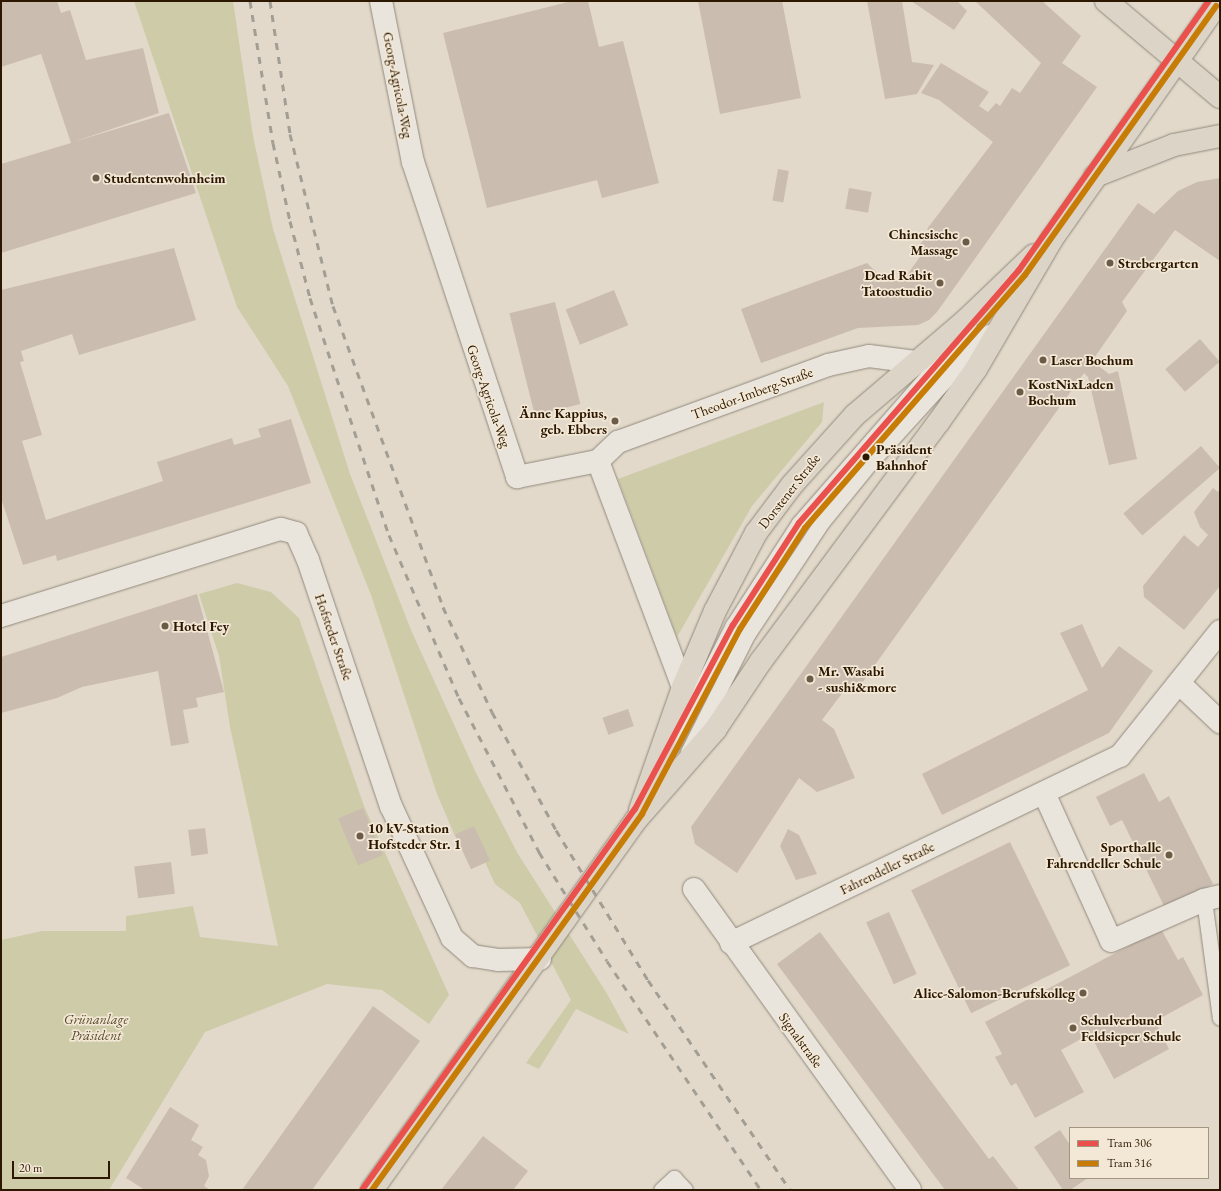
<!DOCTYPE html>
<html>
<head>
<meta charset="utf-8">
<style>
	body { margin:0 }
	#map { position:relative; width:1221px; height:1191px; overflow:hidden; background:#e2d9ca; font-family:"EB Garamond",serif }
	div>[style] { position:absolute }
	.green>* { inset:0; background:#cecba9 }
	.building>* { inset:0; background:#cbbcb0; transform-origin:0 0 }
	.roads { filter:drop-shadow(0 0 1px #91897d) drop-shadow(0 0 1px #91897d) }
	.lane>* { height:15px; margin:-7.5px; padding:0 7.5px; transform-origin:7.5px; border-radius:7.5px; background:#e9e4dc }
	.street>* { height:22px; margin:-11px; padding:0 11px; transform-origin:11px; border-radius:11px; background:#e9e4dc }
	.primary>* { height:22px; margin:-11px; padding:0 11px; transform-origin:11px; border-radius:11px; background:#dcd4c7 }
	.rail>* { height:3px; margin-top:-1.5px; transform-origin:0; background:repeating-linear-gradient(90deg,#a39e94 0 7px,transparent 0 14px) }
	.tram-1>* { height:6px; margin:-3px; padding:0 3px; transform-origin:3px; border-radius:3px; background:#ea504c }
	.tram-2>* { height:6px; margin:-3px; padding:0 3px; transform-origin:3px; border-radius:3px; background:#c77c06 }
	.dots>* { width:11px; height:11px; translate:-50% -50%; box-sizing:border-box; border:2px solid #f3e8d6; border-radius:50% }
	span { translate:-50% -50%; white-space:nowrap; text-align:center; line-height:1.15; -webkit-text-stroke:3.5px #f3e8d6; paint-order:stroke }
	.street-label { font-size:14px; color:#2c1800 }
	.poi-label { font-size:14px; color:#2c1800; font-weight:700 }
	.left { translate:0 -50%; text-align:left }
	.right { translate:-100% -50%; text-align:right }
	.stop-label { font-size:14px; color:#2c1800; font-weight:700 }
	.park-label { font-size:14px; color:#584a2b; font-style:italic }
	.frame { position:absolute; inset:0; border:2px solid #2c1800; pointer-events:none }
	.legend { position:absolute; left:1069px; top:1127px; width:140px; height:52px; box-sizing:border-box; background:#f3e8d6; border:1px solid #a39580; margin:0; padding:5px 7px; list-style:none; font-size:12px; color:#2c1800 }
	.legend li { display:flex; align-items:center; gap:8px; height:20px }
	.legend b { width:20px; border:1px solid #a39580 }
	.scale { position:absolute; left:12px; top:1161px; width:98px; height:18px; box-sizing:border-box; border:2px solid #2c1800; border-top:0; padding-left:5px; font-size:12px; line-height:14px; white-space:nowrap; color:#2c1800; -webkit-text-stroke:3px #f3e8d6; paint-order:stroke }
</style>
</head>
<body>
<div id="map">
	<div class="green">
		<div style="clip-path:polygon(134px 1px,233px 1px,253px 136px,273px 229px,350px 474px,411px 630px,476px 773px,518px 854px,606px 992px,629px 1034px,576px 1009px,539px 1069px,526px 1063px,571px 1000px,520px 903px,495px 884px,485px 862px,489px 860px,455px 836px,437px 794px,371px 595px,288px 386px,237px 307px)"></div>
		<div style="clip-path:polygon(824px 402px,822px 422px,752px 506px,677px 637px,618px 479px)"></div>
		<div style="clip-path:polygon(237px 583px,271px 592px,299px 618px,364px 806px,449px 995px,429px 1024px,382px 990px,327px 984px,205px 1032px,109px 1190px,1px 1190px,1px 940px,42px 931px,126px 931px,126px 916px,193px 906px,200px 937px,278px 946px,230px 727px,219px 656px,199px 594px)"></div>
	</div>
	<div class="building">
		<div style="clip-path:polygon(1px 1px,57px 1px,61px 13px,70px 10px,86px 60px,143px 48px,159px 113px,73px 142px,169px 113px,196px 193px,1px 253px,1px 164px,71px 143px,41px 54px,1px 67px)"></div>
		<div style="clip-path:polygon(572px 1px,588px 1px,599px 47px,623px 41px,659px 183px,602px 198px,597px 180px,487px 208px,443px 33px)"></div>
		<div style="clip-path:polygon(698px 1px,782px 1px,801px 98px,720px 114px)"></div>
		<div style="clip-path:polygon(867px 1px,902px 1px,912px 62px,934px 65px,917px 94px,885px 99px)"></div>
		<div style="clip-path:polygon(911px 1px,957px 1px,967px 11px,954px 30px)"></div>
		<div style="clip-path:polygon(975px 1px,1042px 1px,1081px 36px,1062px 63px,1097px 87px,937px 312px,929px 320px,918px 325px,858px 328px,761px 363px,741px 309px,867px 263px,877px 273px,874px 282px,897px 281px,907px 275px,924px 251px,918px 247px,930px 231px,927px 229px,993px 142px,939px 100px,921px 93px,941px 63px,989px 92px,979px 106px,988px 112px,996px 103px,1000px 106px,1012px 88px,1020px 93px,1041px 63px)"></div>
		<div style="left:778px;top:169px;width:11px;height:32px;rotate:10deg"></div>
		<div style="clip-path:polygon(1220px 178px,1220px 261px,1175px 230px,1122px 302px,1127px 311px,1092px 361px,1109px 374px,1118px 371px,1137px 459px,1109px 465px,1088px 377px,1084px 373px,857px 690px,849px 684px,822px 720px,834px 729px,855px 778px,817px 792px,799px 778px,737px 873px,695px 844px,691px 827px,1138px 203px,1154px 214px,1178px 191px,1197px 182px)"></div>
		<div style="left:849px;top:188px;width:23px;height:21px;rotate:10deg"></div>
		<div style="clip-path:polygon(174px 248px,196px 320px,79px 355px,72px 334px,21px 351px,24px 361px,20px 362px,42px 435px,22px 441px,46px 520px,163px 481px,157px 462px,232px 438px,234px 445px,261px 437px,258px 429px,291px 419px,311px 483px,57px 561px,56px 555px,23px 565px,1px 498px,1px 290px)"></div>
		<div style="left:614px;top:290px;width:38px;height:52px;rotate:68deg"></div>
		<div style="left:555px;top:302px;width:105px;height:47px;rotate:76deg"></div>
		<div style="left:1200px;top:339px;width:30px;height:46px;rotate:49deg"></div>
		<div style="left:1201px;top:446px;width:29px;height:103px;rotate:49deg"></div>
		<div style="clip-path:polygon(1213px 488px,1218px 492px,1220px 489px,1220px 586px,1184px 630px,1144px 597px,1143px 586px,1184px 535px,1198px 547px,1208px 535px,1200px 527px,1194px 512px)"></div>
		<div style="clip-path:polygon(197px 594px,224px 692px,196px 698px,198px 707px,183px 710px,189px 743px,171px 746px,158px 671px,82px 687px,57px 698px,1px 713px,1px 657px)"></div>
		<div style="clip-path:polygon(1082px 624px,1102px 668px,1119px 646px,1153px 671px,1109px 733px,942px 815px,922px 774px,1088px 690px,1060px 633px)"></div>
		<div style="left:628px;top:709px;width:18px;height:27px;rotate:71deg"></div>
		<div style="clip-path:polygon(1144px 773px,1159px 802px,1169px 796px,1213px 884px,1165px 908px,1122px 820px,1110px 826px,1096px 797px)"></div>
		<div style="left:363px;top:808px;width:51px;height:27px;rotate:67deg"></div>
		<div style="left:474px;top:826px;width:38px;height:21px;rotate:65deg"></div>
		<div style="left:205px;top:828px;width:26px;height:17px;rotate:83deg"></div>
		<div style="clip-path:polygon(788px 829px,799px 835px,817px 874px,796px 880px,780px 846px)"></div>
		<div style="left:1010px;top:842px;width:137px;height:110px;rotate:64deg"></div>
		<div style="left:171px;top:862px;width:32px;height:37px;rotate:83deg"></div>
		<div style="left:889px;top:912px;width:68px;height:25px;rotate:66deg"></div>
		<div style="clip-path:polygon(1161px 929px,1178px 960px,1183px 957px,1203px 995px,1155px 1021px,1169px 1049px,1114px 1079px,1090px 1034px,1061px 1050px,1084px 1092px,1035px 1118px,1016px 1083px,1011px 1086px,995px 1057px,1002px 1054px,985px 1022px)"></div>
		<div style="clip-path:polygon(820px 932px,989px 1159px,993px 1156px,1019px 1190px,945px 1190px,777px 964px)"></div>
		<div style="clip-path:polygon(373px 1006px,420px 1041px,312px 1190px,242px 1190px)"></div>
		<div style="clip-path:polygon(170px 1107px,199px 1125px,191px 1140px,203px 1147px,198px 1155px,206px 1160px,209px 1176px,204px 1186px,210px 1190px,145px 1190px,126px 1178px)"></div>
		<div style="clip-path:polygon(1060px 1130px,1070px 1145px,1070px 1178px,1088px 1178px,1070px 1190px,1063px 1190px,1034px 1147px)"></div>
		<div style="clip-path:polygon(483px 1136px,528px 1171px,513px 1190px,441px 1190px)"></div>
	</div>
	<div class="roads">
		<div class="lane">
			<div style="left:672px;top:745px;width:135px;rotate:-63.1deg"></div>
			<div style="left:733px;top:625px;width:121px;rotate:-57.1deg"></div>
			<div style="left:799px;top:523px;width:259px;rotate:-48.9deg"></div>
			<div style="left:688px;top:752px;width:131px;rotate:-63.2deg"></div>
			<div style="left:747px;top:635px;width:136px;rotate:-56.4deg"></div>
			<div style="left:822px;top:522px;width:77px;rotate:-50.8deg"></div>
			<div style="left:871px;top:462px;width:176px;rotate:-47.8deg"></div>
			<div style="left:1204px;top:900px;width:119px;rotate:82.3deg"></div>
			<div style="left:661px;top:1190px;width:18px;rotate:-43deg"></div>
			<div style="left:674px;top:1178px;width:16px;rotate:47deg"></div>
		</div>
		<div class="street">
			<div style="left:381px;top:1px;width:164px;rotate:78.8deg"></div>
			<div style="left:413px;top:162px;width:332px;rotate:71.7deg"></div>
			<div style="left:517px;top:477px;width:83px;rotate:-11.2deg"></div>
			<div style="left:598px;top:461px;width:28px;rotate:-44deg"></div>
			<div style="left:618px;top:442px;width:224px;rotate:-20.1deg"></div>
			<div style="left:828px;top:365px;width:42px;rotate:-12.4deg"></div>
			<div style="left:869px;top:356px;width:47px;rotate:7.3deg"></div>
			<div style="left:598px;top:461px;width:241px;rotate:69.4deg"></div>
			<div style="left:1px;top:616px;width:293px;rotate:-17.3deg"></div>
			<div style="left:281px;top:529px;width:16px;rotate:15deg"></div>
			<div style="left:296px;top:533px;width:30px;rotate:66deg"></div>
			<div style="left:308px;top:560px;width:260px;rotate:71.4deg"></div>
			<div style="left:391px;top:806px;width:145px;rotate:65.2deg"></div>
			<div style="left:452px;top:938px;width:28px;rotate:41deg"></div>
			<div style="left:473px;top:956px;width:25px;rotate:9deg"></div>
			<div style="left:498px;top:960px;width:42px;rotate:-1.4deg"></div>
			<div style="left:1179px;top:683px;width:57px;rotate:43.6deg"></div>
			<div style="left:1044px;top:793px;width:162px;rotate:65.6deg"></div>
			<div style="left:1111px;top:941px;width:102px;rotate:-23.8deg"></div>
			<div style="left:1204px;top:900px;width:16px;rotate:-14deg"></div>
			<div style="left:694px;top:889px;width:370px;rotate:54.3deg"></div>
			<div style="left:731px;top:943px;width:432px;rotate:-25.7deg"></div>
			<div style="left:1120px;top:756px;width:160px;rotate:-51.3deg"></div>
		</div>
		<div class="primary">
			<div style="left:1106px;top:1px;width:149px;rotate:40.1deg"></div>
			<div style="left:1095px;top:176px;width:85px;rotate:-21.4deg"></div>
			<div style="left:1174px;top:145px;width:47px;rotate:-11.1deg"></div>
			<div style="left:640px;top:810px;width:130px;rotate:-70.7deg"></div>
			<div style="left:683px;top:687px;width:82px;rotate:-67.2deg"></div>
			<div style="left:715px;top:611px;width:88px;rotate:-62.3deg"></div>
			<div style="left:756px;top:533px;width:60px;rotate:-53.1deg"></div>
			<div style="left:792px;top:485px;width:94px;rotate:-48deg"></div>
			<div style="left:855px;top:415px;width:145px;rotate:-40.5deg"></div>
			<div style="left:965px;top:321px;width:95px;rotate:-43.7deg"></div>
			<div style="left:372px;top:1190px;width:455px;rotate:-54.5deg"></div>
			<div style="left:636px;top:820px;width:120px;rotate:-48.7deg"></div>
			<div style="left:715px;top:730px;width:83px;rotate:-56.3deg"></div>
			<div style="left:761px;top:661px;width:297px;rotate:-53.4deg"></div>
			<div style="left:938px;top:423px;width:66px;rotate:-54.9deg"></div>
			<div style="left:976px;top:369px;width:151px;rotate:-59.7deg"></div>
			<div style="left:1052px;top:239px;width:284px;rotate:-54.9deg"></div>
		</div>
	</div>
	<div class="rail">
		<div style="left:250px;top:1px;width:144px;rotate:80.8deg"></div>
		<div style="left:273px;top:143px;width:80px;rotate:77.7deg"></div>
		<div style="left:290px;top:221px;width:80px;rotate:75.4deg"></div>
		<div style="left:310px;top:298px;width:250px;rotate:71.6deg"></div>
		<div style="left:389px;top:535px;width:177px;rotate:66.8deg"></div>
		<div style="left:459px;top:698px;width:174px;rotate:62.5deg"></div>
		<div style="left:539px;top:852px;width:128px;rotate:58deg"></div>
		<div style="left:607px;top:961px;width:276px;rotate:56.1deg"></div>
		<div style="left:270px;top:1px;width:134px;rotate:81.4deg"></div>
		<div style="left:290px;top:134px;width:177px;rotate:76deg"></div>
		<div style="left:333px;top:306px;width:320px;rotate:69.9deg"></div>
		<div style="left:443px;top:607px;width:116px;rotate:65deg"></div>
		<div style="left:492px;top:712px;width:134px;rotate:61.5deg"></div>
		<div style="left:556px;top:830px;width:176px;rotate:58.5deg"></div>
		<div style="left:648px;top:980px;width:254px;rotate:55.9deg"></div>
	</div>
	<div class="tram-1">
		<div style="left:362px;top:1190px;width:469px;rotate:-54.4deg"></div>
		<div style="left:635px;top:809px;width:208px;rotate:-62deg"></div>
		<div style="left:733px;top:625px;width:121px;rotate:-57.1deg"></div>
		<div style="left:799px;top:523px;width:335px;rotate:-49deg"></div>
		<div style="left:1019px;top:270px;width:329px;rotate:-54.8deg"></div>
	</div>
	<div class="tram-2">
		<div style="left:372px;top:1190px;width:463px;rotate:-54.3deg"></div>
		<div style="left:642px;top:814px;width:209px;rotate:-62.1deg"></div>
		<div style="left:740px;top:629px;width:120px;rotate:-57.2deg"></div>
		<div style="left:805px;top:528px;width:335px;rotate:-49deg"></div>
		<div style="left:1025px;top:275px;width:330px;rotate:-54.6deg"></div>
	</div>
	<div class="dots">
		<div style="left:96px;top:178px;background:#6c5c47"></div>
		<div style="left:966px;top:242px;background:#6c5c47"></div>
		<div style="left:1110px;top:263px;background:#6c5c47"></div>
		<div style="left:940px;top:283px;background:#6c5c47"></div>
		<div style="left:1043px;top:360px;background:#6c5c47"></div>
		<div style="left:1020px;top:392px;background:#6c5c47"></div>
		<div style="left:615px;top:421px;background:#6c5c47"></div>
		<div style="left:866px;top:457px;background:#2c1800"></div>
		<div style="left:165px;top:626px;background:#6c5c47"></div>
		<div style="left:810px;top:679px;background:#6c5c47"></div>
		<div style="left:360px;top:836px;background:#6c5c47"></div>
		<div style="left:1169px;top:855px;background:#6c5c47"></div>
		<div style="left:1083px;top:993px;background:#6c5c47"></div>
		<div style="left:1073px;top:1028px;background:#6c5c47"></div>
	</div>
	<div class="street-label">
		<span style="left:398px;top:85px;rotate:79deg">Georg-Agricola-Weg</span>
		<span style="left:752px;top:393px;rotate:-20deg">Theodor-Imberg-Straße</span>
		<span style="left:489px;top:396px;rotate:71deg">Georg-Agricola-Weg</span>
		<span style="left:789px;top:491px;rotate:-52deg">Dorstener Straße</span>
		<span style="left:334px;top:637px;rotate:71deg">Hofsteder Straße</span>
		<span style="left:887px;top:868px;rotate:-26deg">Fahrendeller Straße</span>
		<span style="left:801px;top:1040px;rotate:54deg">Signalstraße</span>
	</div>
	<div class="poi-label">
		<span class="left" style="left:104px;top:178px">Studentenwohnheim</span>
		<span class="right" style="left:958px;top:242px">Chinesische<br>Massage</span>
		<span class="left" style="left:1118px;top:263px">Strebergarten</span>
		<span class="right" style="left:932px;top:283px">Dead Rabit<br>Tatoostudio</span>
		<span class="left" style="left:1051px;top:360px">Laser Bochum</span>
		<span class="left" style="left:1028px;top:392px">KostNixLaden<br>Bochum</span>
		<span class="right" style="left:607px;top:421px">Änne Kappius,<br>geb. Ebbers</span>
		<span class="left" style="left:173px;top:626px">Hotel Fey</span>
		<span class="left" style="left:818px;top:679px">Mr. Wasabi<br>- sushi&amp;more</span>
		<span class="left" style="left:368px;top:836px">10 kV-Station<br>Hofsteder Str. 1</span>
		<span class="right" style="left:1161px;top:855px">Sporthalle<br>Fahrendeller Schule</span>
		<span class="right" style="left:1075px;top:993px">Alice-Salomon-Berufskolleg</span>
		<span class="left" style="left:1081px;top:1028px">Schulverbund<br>Feldsieper Schule</span>
	</div>
	<div class="stop-label">
		<span class="left" style="left:876px;top:457px">Präsident<br>Bahnhof</span>
	</div>
	<div class="park-label">
		<span style="left:96px;top:1027px">Grünanlage<br>Präsident</span>
	</div>
	<div class="frame"></div>
	<ul class="legend">
	<li><b style="height:5px;background:#ea504c"></b>Tram 306</li>
	<li><b style="height:5px;background:#c77c06"></b>Tram 316</li>
	</ul>
	<div class="scale">20 m</div>
</div>
</body>
</html>
